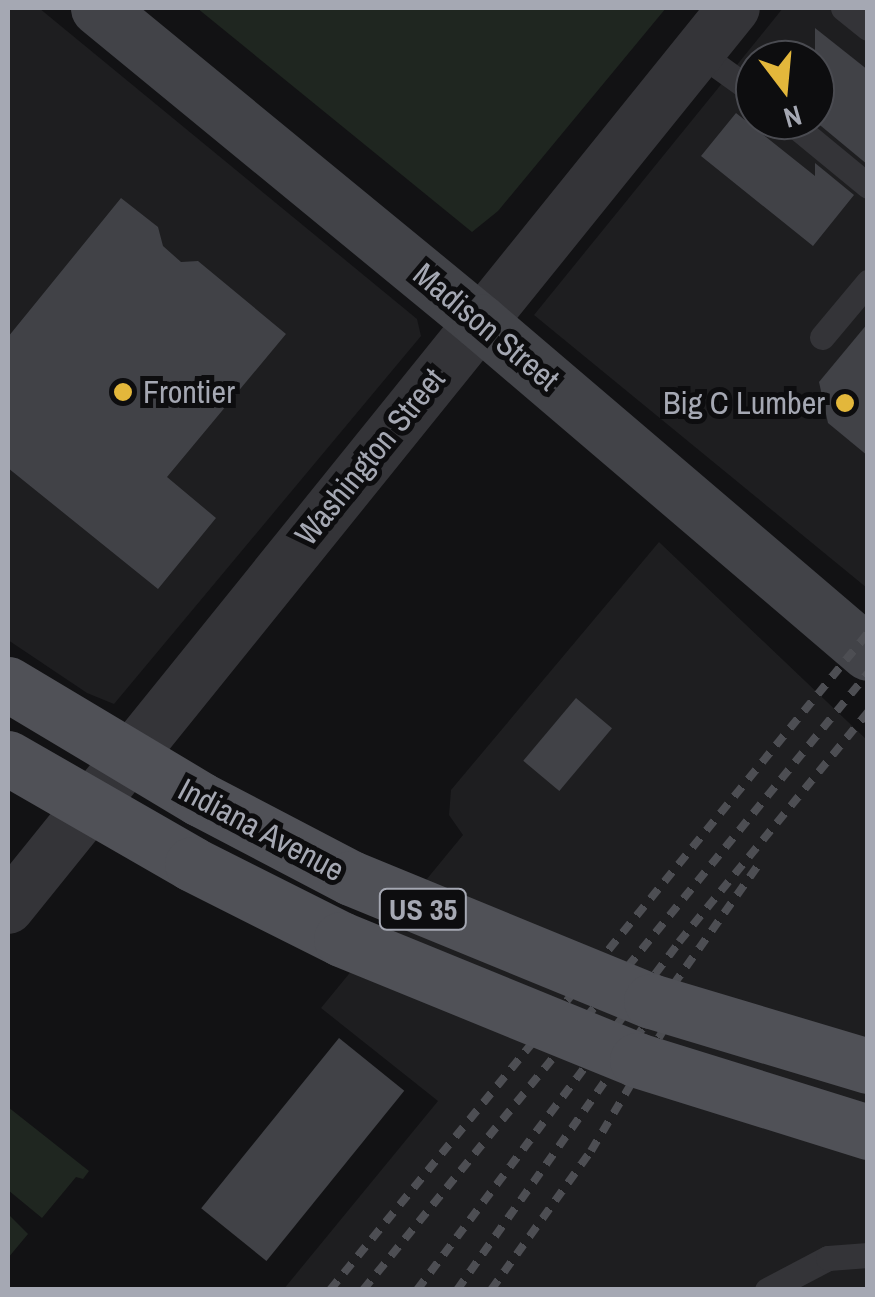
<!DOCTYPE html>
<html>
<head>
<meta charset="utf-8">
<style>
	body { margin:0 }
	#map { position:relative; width:875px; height:1297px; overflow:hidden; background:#121214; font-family:"Archivo Narrow",sans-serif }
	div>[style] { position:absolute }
	.built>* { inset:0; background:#1e1e20 }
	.green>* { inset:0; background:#1f2620 }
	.building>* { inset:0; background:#414247; transform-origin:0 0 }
	.lane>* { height:25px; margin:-12.5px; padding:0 12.5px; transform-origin:12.5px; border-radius:12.5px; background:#343438 }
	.street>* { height:52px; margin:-26px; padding:0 26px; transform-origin:26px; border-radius:26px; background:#343438 }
	.secondary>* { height:55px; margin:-27.5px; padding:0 27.5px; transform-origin:27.5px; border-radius:27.5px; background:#424348 }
	.rail>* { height:8px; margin-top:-4px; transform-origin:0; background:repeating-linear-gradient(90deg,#4d4e53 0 12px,transparent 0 22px) }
	.primary-bridge>* { height:55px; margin:-27.5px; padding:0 27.5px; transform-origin:27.5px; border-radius:27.5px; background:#505157 }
	.dots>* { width:28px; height:28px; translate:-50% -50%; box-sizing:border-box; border:5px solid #0d0d0f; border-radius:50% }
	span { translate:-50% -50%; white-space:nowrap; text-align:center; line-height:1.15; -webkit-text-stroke:10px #0d0d0f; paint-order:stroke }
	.shield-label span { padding:2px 8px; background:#0d0d0f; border:2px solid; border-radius:8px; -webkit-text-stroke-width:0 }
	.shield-label { font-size:30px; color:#a5a8b3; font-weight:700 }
	.street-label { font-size:32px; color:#a5a8b3 }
	.poi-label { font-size:32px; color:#a5a8b3 }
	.left { translate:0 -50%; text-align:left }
	.right { translate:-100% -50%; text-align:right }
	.frame { position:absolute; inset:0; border:10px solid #a5a8b3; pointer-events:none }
	.north { position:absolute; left:735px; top:40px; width:100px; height:100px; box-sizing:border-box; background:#0d0d0f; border:2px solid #4a4b51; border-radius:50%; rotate:164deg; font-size:28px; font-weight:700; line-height:40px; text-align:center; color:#a5a8b3 }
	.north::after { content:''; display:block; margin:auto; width:35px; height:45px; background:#e3b73b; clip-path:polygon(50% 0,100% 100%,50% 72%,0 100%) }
</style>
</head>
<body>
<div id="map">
	<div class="built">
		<div style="clip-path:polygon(8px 8px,39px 8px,417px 319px,421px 336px,114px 704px,87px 693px,8px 640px)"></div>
		<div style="clip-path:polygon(evenodd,783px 8px,867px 8px,867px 588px,534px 315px,783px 8px,755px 60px,815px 60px,815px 120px,755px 120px,755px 60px)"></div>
		<div style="clip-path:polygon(659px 542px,867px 740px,867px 1289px,283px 1290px,438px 1101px,321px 1008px,463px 835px,449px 815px,451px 790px)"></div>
	</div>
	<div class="green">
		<div style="clip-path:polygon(197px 8px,666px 8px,498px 211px,472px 232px)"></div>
		<div style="clip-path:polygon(8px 1107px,89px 1171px,83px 1179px,76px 1177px,42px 1218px,8px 1190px)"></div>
		<div style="clip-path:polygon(8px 1214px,28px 1234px,8px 1258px)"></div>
	</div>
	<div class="building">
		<div style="clip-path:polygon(815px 28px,868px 70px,868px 165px,815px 121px)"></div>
		<div style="clip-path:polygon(736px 113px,815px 176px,815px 163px,854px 195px,813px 246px,701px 156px)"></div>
		<div style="clip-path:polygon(121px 198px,158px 227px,163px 246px,181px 262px,198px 261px,286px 334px,167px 477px,216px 518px,158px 589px,8px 468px,8px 337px)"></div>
		<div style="clip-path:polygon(868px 323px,868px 456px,828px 423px,819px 382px)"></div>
		<div style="left:576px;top:698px;width:47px;height:82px;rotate:40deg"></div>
		<div style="left:339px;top:1038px;width:84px;height:219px;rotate:39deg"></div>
	</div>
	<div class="lane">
		<div style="left:843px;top:8px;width:32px;rotate:39deg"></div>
		<div style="left:698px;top:52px;width:70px;rotate:35.7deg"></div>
		<div style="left:788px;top:120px;width:104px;rotate:39.5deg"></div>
		<div style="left:822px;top:337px;width:72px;rotate:-50.1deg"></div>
		<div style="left:767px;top:1290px;width:69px;rotate:-27.7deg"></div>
		<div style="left:828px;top:1258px;width:40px;rotate:-4.3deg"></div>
	</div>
	<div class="street">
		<div style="left:8px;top:908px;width:1156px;rotate:-51.11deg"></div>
	</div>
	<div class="secondary">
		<div style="left:98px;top:8px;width:493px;rotate:39.4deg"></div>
		<div style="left:479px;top:321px;width:511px;rotate:40.48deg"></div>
	</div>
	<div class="rail">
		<div style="left:330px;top:1290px;width:849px;rotate:-50.69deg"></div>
		<div style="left:363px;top:1290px;width:797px;rotate:-50.7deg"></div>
		<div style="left:417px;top:1290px;width:436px;rotate:-53deg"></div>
		<div style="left:679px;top:942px;width:298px;rotate:-50.6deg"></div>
		<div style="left:457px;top:1290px;width:522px;rotate:-54.67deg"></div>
		<div style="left:491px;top:1290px;width:171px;rotate:-54.3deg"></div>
		<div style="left:591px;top:1151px;width:177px;rotate:-59.1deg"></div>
	</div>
	<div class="primary-bridge">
		<div style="left:8px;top:684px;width:224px;rotate:30.9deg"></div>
		<div style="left:200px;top:799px;width:170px;rotate:27.6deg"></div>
		<div style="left:351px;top:878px;width:324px;rotate:22.3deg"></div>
		<div style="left:651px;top:1001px;width:227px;rotate:16.7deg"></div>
		<div style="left:8px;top:758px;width:212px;rotate:29.9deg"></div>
		<div style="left:192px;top:864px;width:167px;rotate:26.7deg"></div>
		<div style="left:341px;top:939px;width:320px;rotate:22.2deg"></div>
		<div style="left:637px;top:1060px;width:242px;rotate:17.3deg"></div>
	</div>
	<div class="dots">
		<div style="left:123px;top:392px;background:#e3b73b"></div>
		<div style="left:845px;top:403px;background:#e3b73b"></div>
	</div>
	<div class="shield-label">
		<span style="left:423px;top:909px">US 35</span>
	</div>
	<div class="street-label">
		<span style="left:486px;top:327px;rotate:40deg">Madison Street</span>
		<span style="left:370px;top:457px;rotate:-51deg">Washington Street</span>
		<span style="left:261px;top:830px;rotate:28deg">Indiana Avenue</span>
	</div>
	<div class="poi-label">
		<span class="left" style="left:143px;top:392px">Frontier</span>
		<span class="right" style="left:825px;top:403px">Big C Lumber</span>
	</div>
	<div class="frame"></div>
	<div class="north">N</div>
</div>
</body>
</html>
